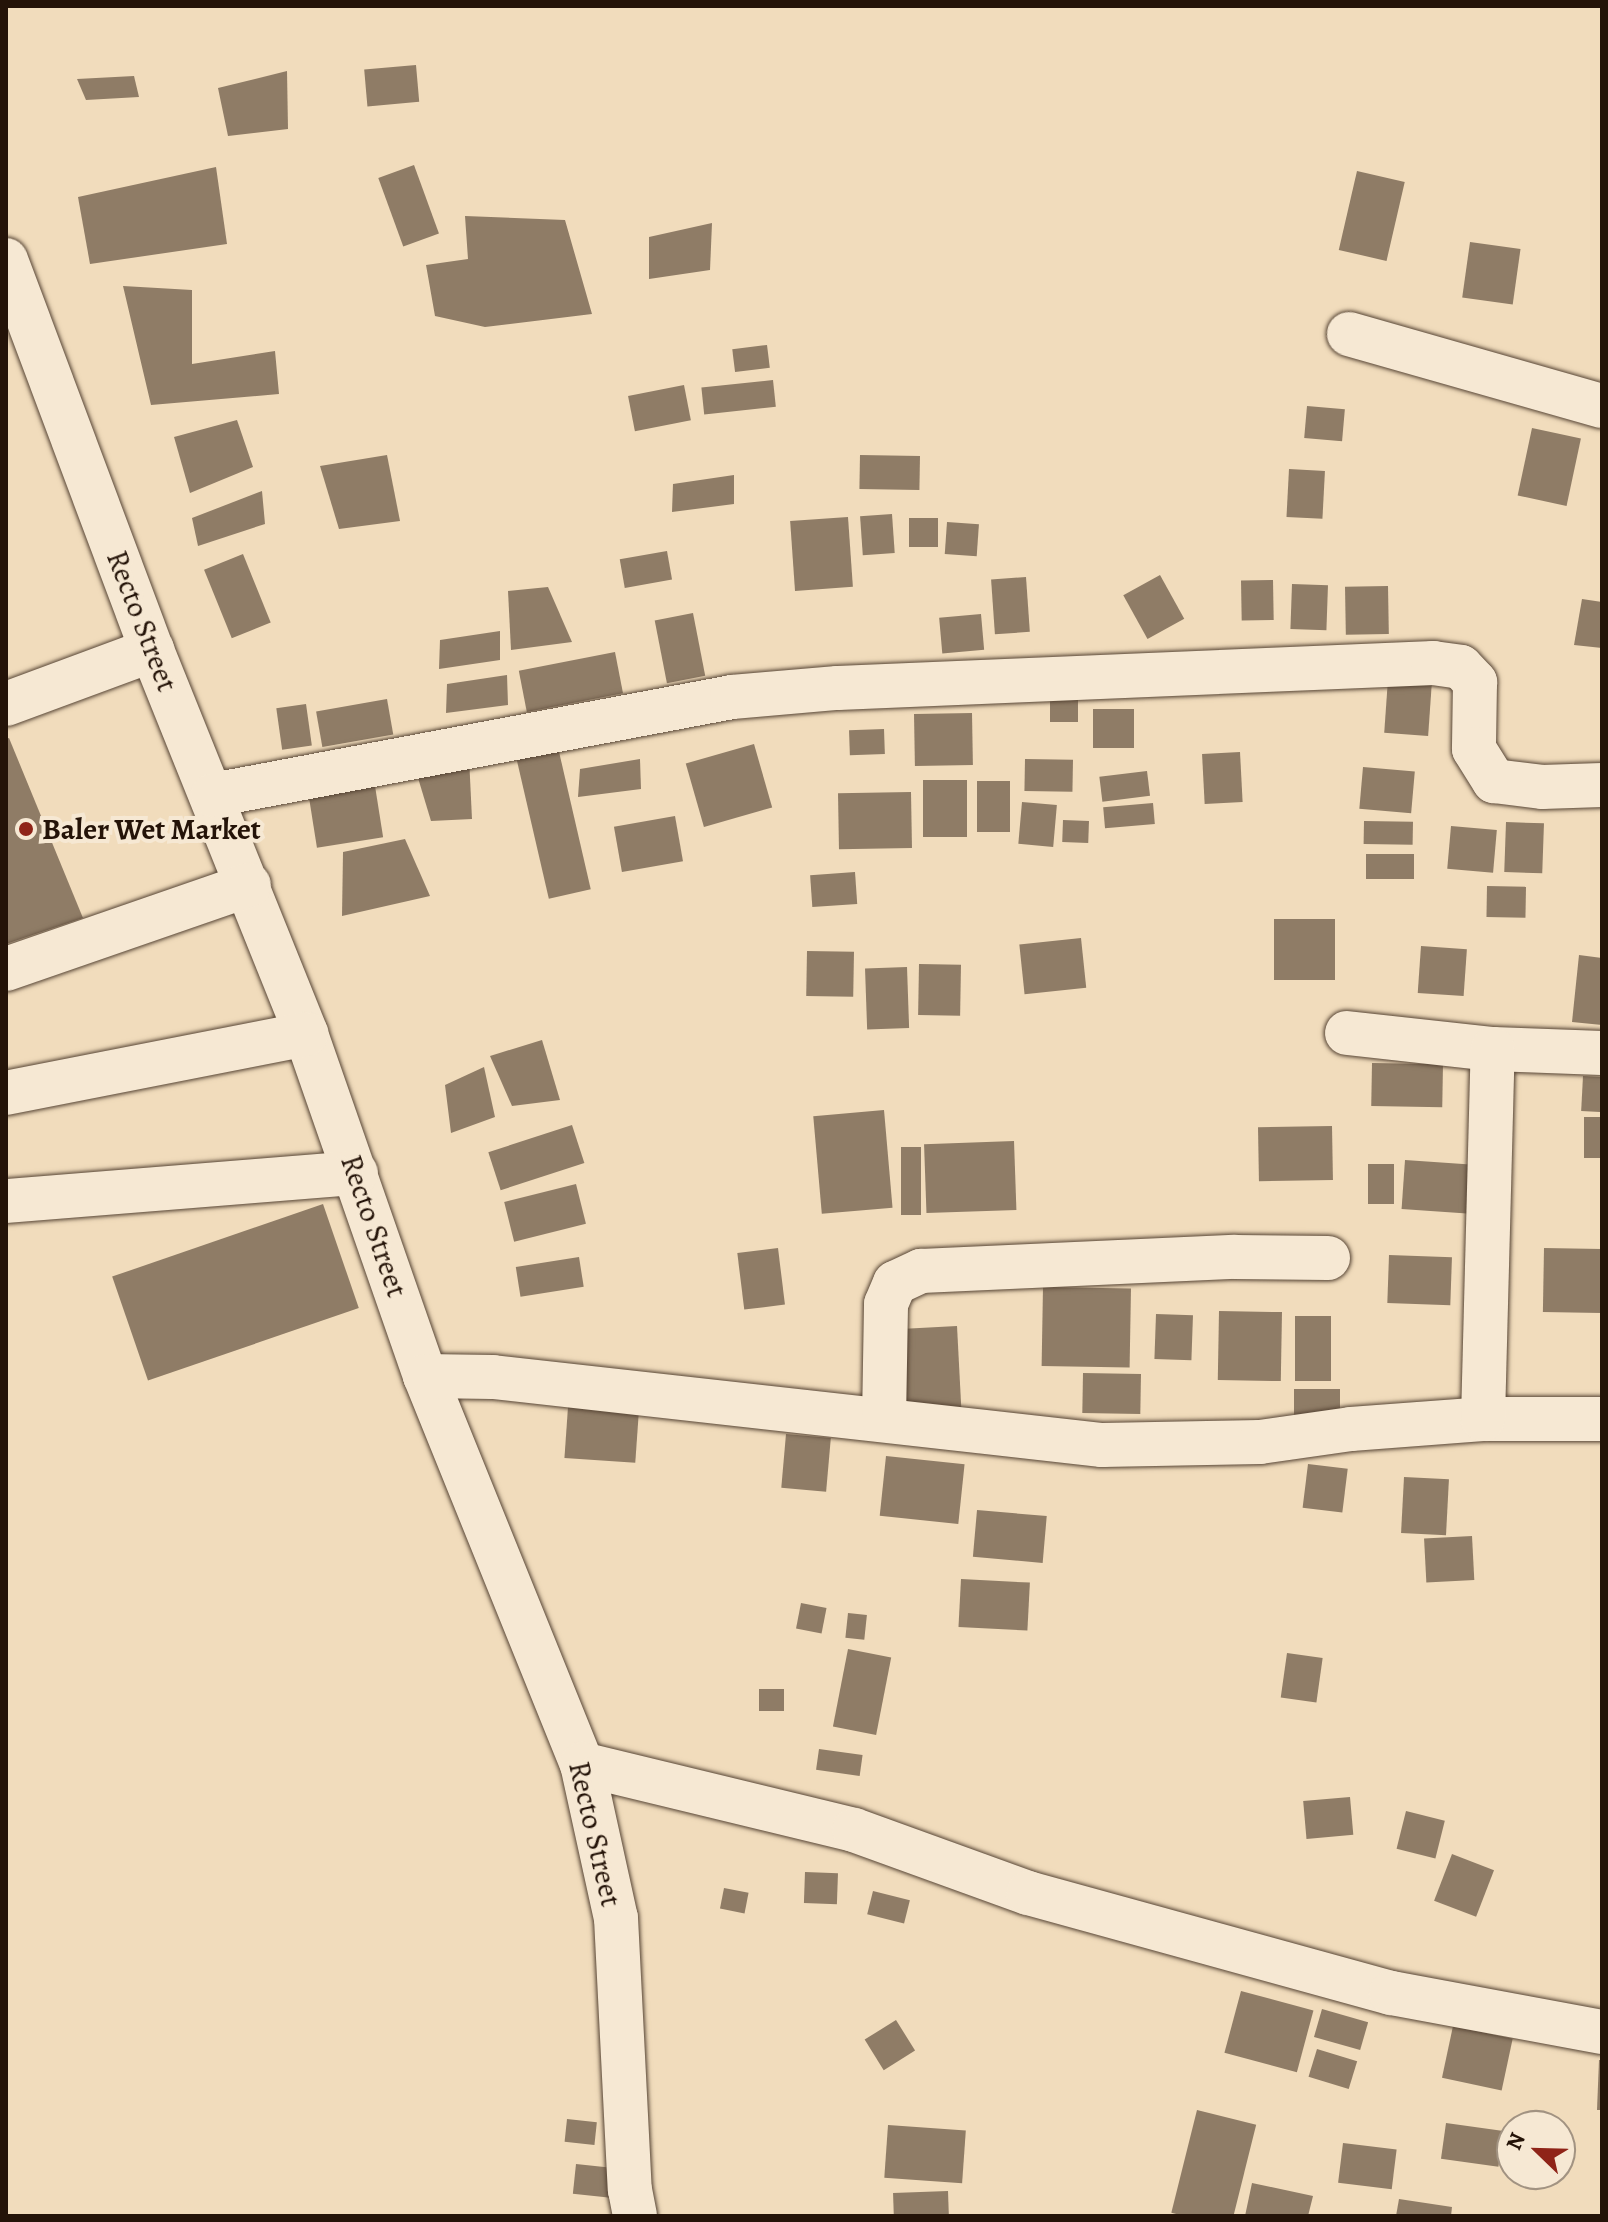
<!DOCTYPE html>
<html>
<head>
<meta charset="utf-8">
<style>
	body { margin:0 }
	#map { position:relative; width:1608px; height:2222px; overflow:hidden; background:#f1dcbc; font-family:Alegreya,serif }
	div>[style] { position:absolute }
	.building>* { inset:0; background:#8f7c66; transform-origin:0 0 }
	.roads { filter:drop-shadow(0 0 2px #574535) drop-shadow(0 0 2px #574535) }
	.minor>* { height:44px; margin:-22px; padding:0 22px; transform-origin:22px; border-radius:22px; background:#f6e8d3 }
	.dots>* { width:22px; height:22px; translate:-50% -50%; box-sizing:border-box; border:4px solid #f6e8d3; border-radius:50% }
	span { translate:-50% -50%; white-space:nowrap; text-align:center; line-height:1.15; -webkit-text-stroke:8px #f6e8d3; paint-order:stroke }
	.street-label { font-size:30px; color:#241308 }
	.poi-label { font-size:30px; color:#241308; font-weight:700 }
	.left { translate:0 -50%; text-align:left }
	.frame { position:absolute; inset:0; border:8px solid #241308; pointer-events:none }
	.north { position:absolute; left:1496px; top:2110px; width:80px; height:80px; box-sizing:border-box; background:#f6e8d3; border:2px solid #a29382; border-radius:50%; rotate:293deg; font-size:22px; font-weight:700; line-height:32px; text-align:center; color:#241308 }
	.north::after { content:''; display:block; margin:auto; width:28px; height:36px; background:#8f2418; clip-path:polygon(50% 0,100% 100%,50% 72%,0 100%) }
</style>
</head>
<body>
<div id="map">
	<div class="building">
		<div style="left:416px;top:65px;width:37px;height:52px;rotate:85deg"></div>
		<div style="clip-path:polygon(287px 71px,288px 129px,228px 136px,218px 88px)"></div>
		<div style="clip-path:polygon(134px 76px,139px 97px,86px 100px,77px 79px)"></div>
		<div style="left:414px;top:165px;width:73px;height:38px;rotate:70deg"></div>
		<div style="clip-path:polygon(216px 167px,227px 244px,90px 264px,78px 197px)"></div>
		<div style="left:1357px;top:171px;width:49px;height:81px;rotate:13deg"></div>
		<div style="clip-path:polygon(465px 216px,565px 220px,592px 314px,485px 327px,435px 316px,426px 265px,468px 259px)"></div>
		<div style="clip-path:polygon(712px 223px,710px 270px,649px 279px,649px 237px)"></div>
		<div style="left:1470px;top:242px;width:51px;height:56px;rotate:8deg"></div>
		<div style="clip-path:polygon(123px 286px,192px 290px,192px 364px,275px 351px,279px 394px,151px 405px)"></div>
		<div style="left:767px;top:345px;width:23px;height:35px;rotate:83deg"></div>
		<div style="left:773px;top:380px;width:27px;height:72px;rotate:84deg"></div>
		<div style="left:684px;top:385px;width:36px;height:57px;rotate:79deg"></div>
		<div style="left:1307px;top:406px;width:38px;height:32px;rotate:5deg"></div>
		<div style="clip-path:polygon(237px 420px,253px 467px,190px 493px,174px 437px)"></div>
		<div style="left:1532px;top:428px;width:50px;height:69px;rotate:12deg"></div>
		<div style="clip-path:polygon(387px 455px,400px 521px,339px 529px,320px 466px)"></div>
		<div style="left:860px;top:455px;width:60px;height:34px;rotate:1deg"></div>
		<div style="left:1289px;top:469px;width:36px;height:48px;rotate:3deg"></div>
		<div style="clip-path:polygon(734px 475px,734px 504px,672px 512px,673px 484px)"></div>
		<div style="clip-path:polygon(262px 491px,265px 524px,198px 546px,192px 518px)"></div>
		<div style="left:892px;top:514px;width:39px;height:32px;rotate:86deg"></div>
		<div style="left:848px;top:517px;width:70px;height:58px;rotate:86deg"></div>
		<div style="left:938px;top:518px;width:29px;height:29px;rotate:90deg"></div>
		<div style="left:947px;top:522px;width:32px;height:32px;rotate:4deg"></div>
		<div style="left:667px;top:551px;width:29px;height:48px;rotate:80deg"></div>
		<div style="left:243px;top:554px;width:74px;height:42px;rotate:68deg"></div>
		<div style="left:1160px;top:575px;width:50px;height:42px;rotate:61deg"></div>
		<div style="left:1026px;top:577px;width:55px;height:35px;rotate:86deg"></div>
		<div style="left:1273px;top:580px;width:40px;height:32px;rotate:89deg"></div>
		<div style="left:1292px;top:584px;width:36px;height:45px;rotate:2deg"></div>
		<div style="left:1388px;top:586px;width:48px;height:43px;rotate:89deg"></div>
		<div style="clip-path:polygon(548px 587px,572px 642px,511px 650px,508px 591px)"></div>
		<div style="clip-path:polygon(1582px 599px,1602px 602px,1602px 648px,1574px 645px)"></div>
		<div style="left:693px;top:613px;width:64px;height:39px;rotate:79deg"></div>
		<div style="left:981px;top:614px;width:36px;height:42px;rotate:85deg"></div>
		<div style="clip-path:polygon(500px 631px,500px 660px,439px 669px,440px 640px)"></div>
		<div style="left:615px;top:652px;width:42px;height:98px;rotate:79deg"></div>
		<div style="clip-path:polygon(507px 675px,508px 705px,446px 713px,447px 684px)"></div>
		<div style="left:1388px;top:679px;width:44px;height:54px;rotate:4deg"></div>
		<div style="left:1050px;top:683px;width:28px;height:39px"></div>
		<div style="left:387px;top:699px;width:36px;height:72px;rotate:80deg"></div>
		<div style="left:306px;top:704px;width:42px;height:30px;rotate:82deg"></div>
		<div style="left:1134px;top:709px;width:39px;height:41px;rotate:90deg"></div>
		<div style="left:972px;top:713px;width:52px;height:58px;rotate:89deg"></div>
		<div style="left:884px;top:729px;width:25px;height:35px;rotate:88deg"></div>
		<div style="clip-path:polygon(9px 738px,83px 918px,6px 944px,6px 739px)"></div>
		<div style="left:557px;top:743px;width:150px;height:43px;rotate:77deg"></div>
		<div style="left:754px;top:744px;width:66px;height:71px;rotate:74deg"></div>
		<div style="left:1240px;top:752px;width:50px;height:38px;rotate:87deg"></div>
		<div style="clip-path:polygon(469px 757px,472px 819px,431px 821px,412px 758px)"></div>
		<div style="clip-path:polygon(640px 759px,641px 789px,578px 797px,580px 769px)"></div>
		<div style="left:1025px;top:759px;width:48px;height:32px;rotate:1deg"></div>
		<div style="left:1363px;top:767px;width:52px;height:42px;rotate:5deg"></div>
		<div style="left:1147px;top:771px;width:25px;height:48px;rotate:83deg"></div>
		<div style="left:923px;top:780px;width:44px;height:57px"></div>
		<div style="left:977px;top:781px;width:33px;height:51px"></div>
		<div style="left:375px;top:786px;width:52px;height:67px;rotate:81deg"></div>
		<div style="left:911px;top:792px;width:56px;height:73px;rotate:89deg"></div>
		<div style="left:1022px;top:802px;width:35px;height:42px;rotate:5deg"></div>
		<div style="left:1153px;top:803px;width:21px;height:50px;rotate:85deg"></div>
		<div style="left:675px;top:816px;width:46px;height:62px;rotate:80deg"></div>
		<div style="left:1063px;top:820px;width:26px;height:22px;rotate:2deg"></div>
		<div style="left:1364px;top:821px;width:49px;height:23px;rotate:1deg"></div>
		<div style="left:1506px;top:822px;width:38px;height:50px;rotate:2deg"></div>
		<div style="left:1451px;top:826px;width:46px;height:43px;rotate:5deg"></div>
		<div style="clip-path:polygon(405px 839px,430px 896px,342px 916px,343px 852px)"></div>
		<div style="left:1366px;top:854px;width:48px;height:25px"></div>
		<div style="left:855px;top:872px;width:32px;height:45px;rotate:86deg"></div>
		<div style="left:1487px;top:886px;width:39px;height:31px;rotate:1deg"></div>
		<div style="left:1335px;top:919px;width:61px;height:61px;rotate:90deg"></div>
		<div style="left:1081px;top:938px;width:50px;height:62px;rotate:84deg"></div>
		<div style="left:1421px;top:946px;width:46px;height:47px;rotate:4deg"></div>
		<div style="left:807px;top:951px;width:47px;height:45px;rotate:1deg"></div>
		<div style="clip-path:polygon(1579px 955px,1602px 958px,1602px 1025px,1572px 1022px)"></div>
		<div style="left:919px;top:964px;width:42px;height:51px;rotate:1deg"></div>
		<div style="left:907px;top:967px;width:61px;height:42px;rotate:88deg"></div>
		<div style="clip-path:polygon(542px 1040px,560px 1100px,512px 1106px,490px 1056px)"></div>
		<div style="left:1372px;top:1063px;width:71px;height:43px;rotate:1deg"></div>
		<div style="clip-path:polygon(484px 1067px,495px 1117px,451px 1133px,445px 1085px)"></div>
		<div style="left:1583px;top:1076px;width:19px;height:35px;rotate:3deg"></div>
		<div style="left:884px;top:1110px;width:98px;height:71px;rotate:85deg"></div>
		<div style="left:1584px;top:1117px;width:18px;height:41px"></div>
		<div style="left:572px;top:1125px;width:40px;height:88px;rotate:72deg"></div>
		<div style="left:1332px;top:1126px;width:54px;height:74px;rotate:89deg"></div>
		<div style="left:1014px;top:1141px;width:69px;height:90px;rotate:88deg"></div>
		<div style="left:921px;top:1147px;width:68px;height:20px;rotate:90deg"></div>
		<div style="left:1405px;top:1160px;width:69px;height:49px;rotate:4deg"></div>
		<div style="left:1368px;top:1164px;width:26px;height:40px"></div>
		<div style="left:576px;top:1184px;width:41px;height:74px;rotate:76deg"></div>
		<div style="left:323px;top:1204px;width:110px;height:223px;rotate:71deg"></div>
		<div style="left:778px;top:1248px;width:57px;height:41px;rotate:83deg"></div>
		<div style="left:1544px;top:1248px;width:58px;height:64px;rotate:1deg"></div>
		<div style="left:1389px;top:1255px;width:63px;height:48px;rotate:2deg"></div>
		<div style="left:579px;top:1257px;width:30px;height:64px;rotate:81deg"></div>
		<div style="left:1043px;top:1287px;width:88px;height:79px;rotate:1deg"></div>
		<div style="left:1219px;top:1311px;width:63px;height:69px;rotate:1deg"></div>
		<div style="left:1156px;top:1314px;width:37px;height:45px;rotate:2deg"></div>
		<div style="left:1295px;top:1316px;width:36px;height:65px"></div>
		<div style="left:957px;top:1326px;width:84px;height:61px;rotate:87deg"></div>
		<div style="left:1083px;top:1373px;width:58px;height:40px;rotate:1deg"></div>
		<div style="left:1294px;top:1389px;width:46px;height:26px"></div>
		<div style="left:568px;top:1407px;width:71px;height:51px;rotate:4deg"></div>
		<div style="left:786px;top:1434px;width:45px;height:54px;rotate:5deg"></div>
		<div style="left:886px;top:1456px;width:79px;height:60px;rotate:6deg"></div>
		<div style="left:1308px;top:1464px;width:40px;height:44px;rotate:7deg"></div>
		<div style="left:1404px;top:1477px;width:45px;height:56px;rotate:3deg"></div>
		<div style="left:977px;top:1510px;width:70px;height:47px;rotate:5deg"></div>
		<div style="left:1472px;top:1536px;width:44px;height:48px;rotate:87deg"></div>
		<div style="left:961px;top:1579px;width:69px;height:48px;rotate:3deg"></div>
		<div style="left:801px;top:1603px;width:26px;height:26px;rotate:11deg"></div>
		<div style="left:848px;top:1613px;width:19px;height:25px;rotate:6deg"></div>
		<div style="left:848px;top:1649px;width:44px;height:79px;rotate:11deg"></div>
		<div style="left:1287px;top:1653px;width:36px;height:45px;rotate:8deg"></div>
		<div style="left:759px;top:1689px;width:25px;height:22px"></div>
		<div style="left:819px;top:1749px;width:44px;height:21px;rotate:8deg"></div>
		<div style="left:1350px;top:1797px;width:38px;height:47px;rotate:85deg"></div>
		<div style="left:1406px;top:1811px;width:40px;height:39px;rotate:14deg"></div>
		<div style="left:1452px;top:1854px;width:45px;height:50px;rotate:21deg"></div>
		<div style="left:805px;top:1872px;width:33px;height:31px;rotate:2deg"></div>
		<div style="left:724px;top:1888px;width:25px;height:21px;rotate:11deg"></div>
		<div style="left:873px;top:1891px;width:38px;height:24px;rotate:14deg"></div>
		<div style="left:1241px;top:1991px;width:75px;height:64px;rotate:15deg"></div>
		<div style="left:1322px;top:2009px;width:48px;height:29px;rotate:16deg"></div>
		<div style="left:896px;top:2020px;width:36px;height:37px;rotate:58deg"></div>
		<div style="left:1453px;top:2026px;width:61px;height:53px;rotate:12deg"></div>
		<div style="left:1317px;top:2049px;width:42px;height:29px;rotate:17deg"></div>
		<div style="clip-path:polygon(1599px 2060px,1602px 2060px,1602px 2110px,1597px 2110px)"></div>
		<div style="left:1197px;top:2110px;width:61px;height:106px;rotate:14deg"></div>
		<div style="left:567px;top:2119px;width:30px;height:23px;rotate:6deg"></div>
		<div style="left:1446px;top:2123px;width:58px;height:36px;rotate:8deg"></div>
		<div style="left:888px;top:2125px;width:78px;height:53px;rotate:4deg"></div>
		<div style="left:1343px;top:2143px;width:54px;height:40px;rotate:7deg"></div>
		<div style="left:576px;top:2164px;width:45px;height:30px;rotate:6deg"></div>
		<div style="clip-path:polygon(1252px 2183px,1313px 2196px,1308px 2216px,1245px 2216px)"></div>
		<div style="left:948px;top:2191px;width:25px;height:55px;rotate:88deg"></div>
		<div style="clip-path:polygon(1399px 2199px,1452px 2207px,1451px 2216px,1396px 2216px)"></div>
	</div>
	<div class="roads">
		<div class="minor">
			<div style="left:6px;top:260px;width:416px;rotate:69.5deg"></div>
			<div style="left:152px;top:650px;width:414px;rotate:68.1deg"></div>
			<div style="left:306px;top:1034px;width:362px;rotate:70.8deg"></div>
			<div style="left:425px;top:1376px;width:419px;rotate:68deg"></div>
			<div style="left:582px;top:1764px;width:158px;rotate:77.6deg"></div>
			<div style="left:616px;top:1918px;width:272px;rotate:87.1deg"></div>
			<div style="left:630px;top:2190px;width:26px;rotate:79deg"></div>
			<div style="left:1349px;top:334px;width:263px;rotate:15.9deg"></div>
			<div style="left:6px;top:704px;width:156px;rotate:-20.3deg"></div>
			<div style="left:213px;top:795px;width:528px;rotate:-10.69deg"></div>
			<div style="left:732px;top:697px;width:106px;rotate:-4.9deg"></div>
			<div style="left:838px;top:688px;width:596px;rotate:-2.41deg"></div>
			<div style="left:1433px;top:663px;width:28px;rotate:8deg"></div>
			<div style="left:1461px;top:667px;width:21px;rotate:47deg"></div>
			<div style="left:1475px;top:682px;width:67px;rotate:90.9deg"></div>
			<div style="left:1474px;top:749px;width:38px;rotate:58deg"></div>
			<div style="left:1494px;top:781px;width:48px;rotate:7.1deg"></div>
			<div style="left:1542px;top:787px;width:60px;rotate:-1.9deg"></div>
			<div style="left:6px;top:969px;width:257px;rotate:-19.1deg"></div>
			<div style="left:1347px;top:1033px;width:147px;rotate:6.3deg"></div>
			<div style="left:1493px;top:1049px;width:109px;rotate:2.1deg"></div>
			<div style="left:6px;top:1093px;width:306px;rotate:-11.1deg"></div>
			<div style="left:6px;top:1201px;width:351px;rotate:-4.6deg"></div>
			<div style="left:425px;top:1376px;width:68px;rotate:0.8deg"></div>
			<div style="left:493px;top:1377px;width:613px;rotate:6.37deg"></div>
			<div style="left:1102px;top:1445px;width:158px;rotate:-1.1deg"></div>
			<div style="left:1260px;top:1442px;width:92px;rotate:-8.1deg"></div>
			<div style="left:1351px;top:1429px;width:132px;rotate:-4.3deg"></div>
			<div style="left:1483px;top:1419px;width:119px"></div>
			<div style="left:1483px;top:1419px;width:370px;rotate:-88.5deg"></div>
			<div style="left:884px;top:1420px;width:116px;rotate:-89deg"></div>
			<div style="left:886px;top:1304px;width:23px;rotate:-67deg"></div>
			<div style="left:895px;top:1283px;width:29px;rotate:-25deg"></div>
			<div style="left:921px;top:1271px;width:314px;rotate:-2.6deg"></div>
			<div style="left:1235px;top:1257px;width:93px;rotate:0.6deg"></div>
			<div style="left:582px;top:1764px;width:280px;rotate:13.6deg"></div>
			<div style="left:854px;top:1830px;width:185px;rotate:19.9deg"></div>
			<div style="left:1028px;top:1893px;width:377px;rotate:15.4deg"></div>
			<div style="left:1391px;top:1993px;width:215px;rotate:10.5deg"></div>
		</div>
	</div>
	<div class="dots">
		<div style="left:26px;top:829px;background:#8f2418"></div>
	</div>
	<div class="street-label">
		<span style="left:142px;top:621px;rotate:69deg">Recto Street</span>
		<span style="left:374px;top:1226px;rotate:71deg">Recto Street</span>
		<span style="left:595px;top:1834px;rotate:77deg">Recto Street</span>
	</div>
	<div class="poi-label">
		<span class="left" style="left:42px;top:829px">Baler Wet Market</span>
	</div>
	<div class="frame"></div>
	<div class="north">N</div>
</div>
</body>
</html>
